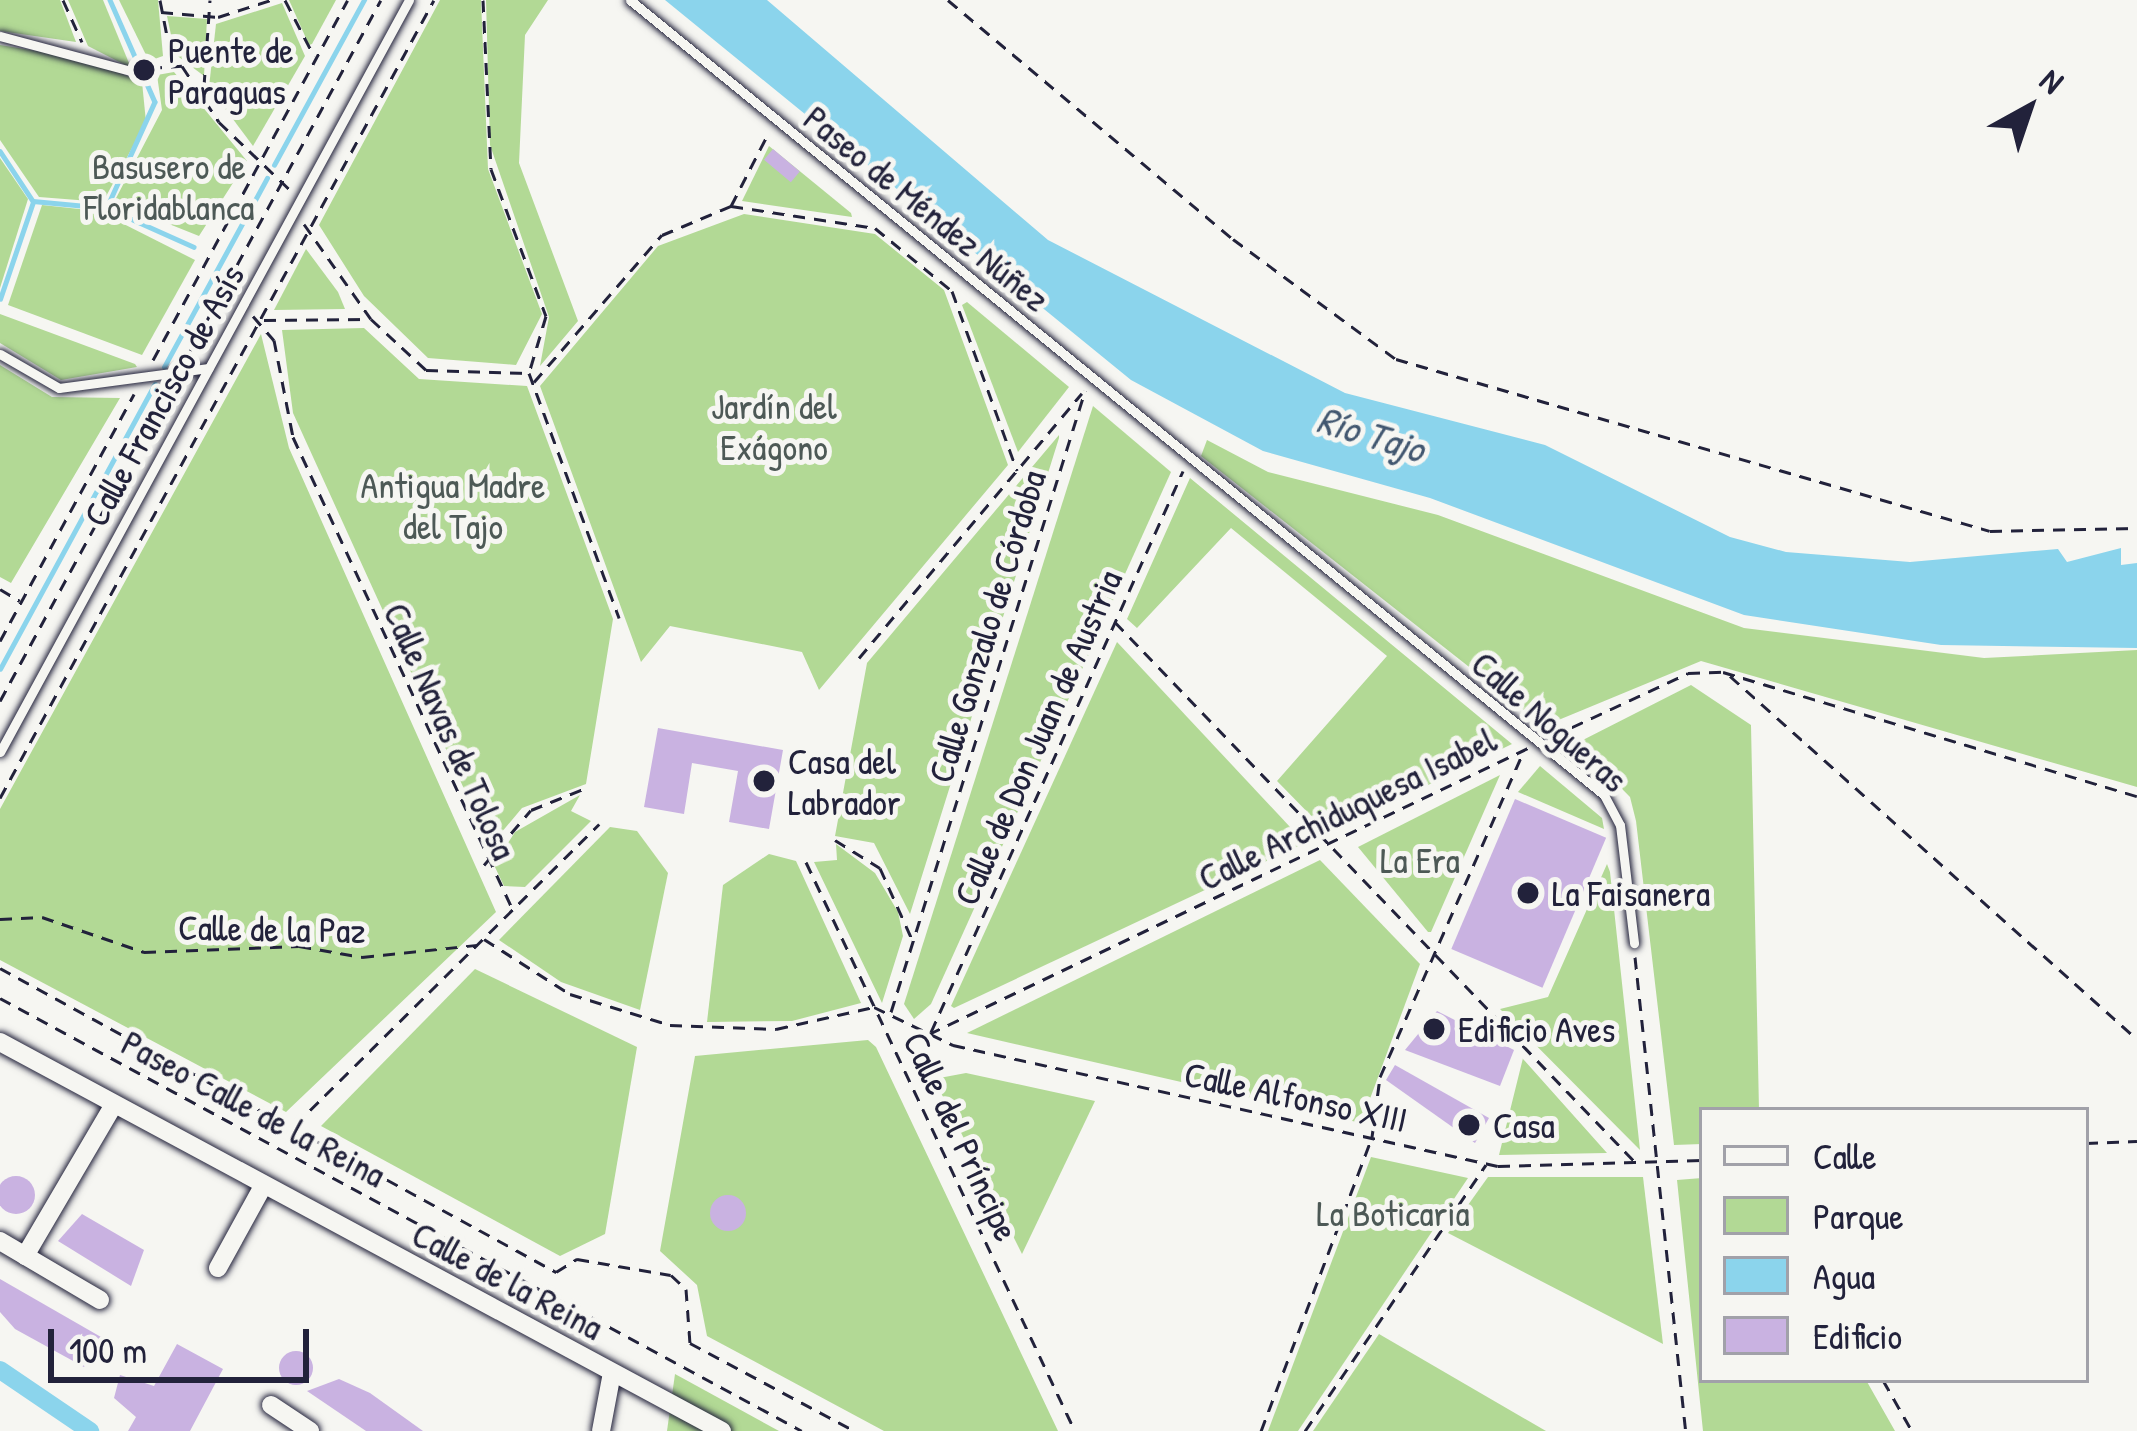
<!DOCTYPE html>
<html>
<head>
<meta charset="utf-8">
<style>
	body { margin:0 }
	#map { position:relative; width:2137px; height:1431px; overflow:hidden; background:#f6f6f2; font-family:"Patrick Hand",sans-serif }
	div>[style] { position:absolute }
	.green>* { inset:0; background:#b2d995 }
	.water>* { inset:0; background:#8bd4ec }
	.stream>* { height:4.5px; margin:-2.25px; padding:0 2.25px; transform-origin:2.25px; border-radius:2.25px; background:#8bd4ec }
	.canal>* { height:18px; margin:-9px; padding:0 9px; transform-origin:9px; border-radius:9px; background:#8bd4ec }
	.building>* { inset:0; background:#c9b2e1; transform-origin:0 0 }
	.round { border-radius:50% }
	.path>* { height:3px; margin-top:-1.5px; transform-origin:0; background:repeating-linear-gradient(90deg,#22223b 0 12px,transparent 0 21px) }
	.roads { filter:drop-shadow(0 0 3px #22223b) drop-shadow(0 0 3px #22223b) }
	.lane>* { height:9px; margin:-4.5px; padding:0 4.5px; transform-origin:4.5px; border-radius:4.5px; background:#f6f6f2 }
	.street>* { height:18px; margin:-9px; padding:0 9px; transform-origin:9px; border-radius:9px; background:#f6f6f2 }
	.dots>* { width:33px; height:33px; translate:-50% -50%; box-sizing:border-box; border:6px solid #f6f6f2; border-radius:50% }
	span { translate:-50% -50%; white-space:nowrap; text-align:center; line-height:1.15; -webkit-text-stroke:10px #f6f6f2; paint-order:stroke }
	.poi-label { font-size:36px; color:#22223b }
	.left { translate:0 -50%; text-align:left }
	.park-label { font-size:36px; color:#4d5956 }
	.street-label { font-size:36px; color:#22223b }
	.water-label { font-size:39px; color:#425770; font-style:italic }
	.legend { position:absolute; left:1699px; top:1107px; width:390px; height:276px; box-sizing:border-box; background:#f6f6f2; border:3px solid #a1a1a9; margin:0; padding:15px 21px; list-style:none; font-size:36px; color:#22223b }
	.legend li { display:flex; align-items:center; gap:24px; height:60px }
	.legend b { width:60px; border:3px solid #a1a1a9 }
	.north { position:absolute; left:1969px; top:48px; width:120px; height:120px; -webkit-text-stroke:9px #f6f6f2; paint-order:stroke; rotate:40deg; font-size:33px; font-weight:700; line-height:48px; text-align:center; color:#22223b }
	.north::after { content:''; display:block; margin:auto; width:42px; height:54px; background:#22223b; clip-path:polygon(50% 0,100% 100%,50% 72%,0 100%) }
	.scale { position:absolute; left:48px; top:1329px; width:261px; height:54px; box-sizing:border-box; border:6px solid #22223b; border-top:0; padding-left:15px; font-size:36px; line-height:42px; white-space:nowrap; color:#22223b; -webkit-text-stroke:9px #f6f6f2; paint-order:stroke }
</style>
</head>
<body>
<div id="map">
	<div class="green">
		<div style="clip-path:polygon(0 0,60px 0,76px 42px,0 31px)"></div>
		<div style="clip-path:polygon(68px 0,103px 0,131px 68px,88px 46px)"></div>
		<div style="clip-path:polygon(119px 0,158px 0,163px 56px,149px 61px)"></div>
		<div style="clip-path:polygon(336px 0,312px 44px,309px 45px,289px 0)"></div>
		<div style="clip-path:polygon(440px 0,481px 0,488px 169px,542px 314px,516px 365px,428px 358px,364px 296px,319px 225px)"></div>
		<div style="clip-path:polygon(486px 0,548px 0,525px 35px,519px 163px,578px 321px,540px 366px,549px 317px,490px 145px)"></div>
		<div style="clip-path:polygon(282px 3px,305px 56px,253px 146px,209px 87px,216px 24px)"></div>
		<div style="clip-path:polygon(167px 16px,207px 19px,204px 76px,175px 54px)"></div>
		<div style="clip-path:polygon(0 45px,87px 59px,142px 82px,146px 122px,103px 202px,39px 197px,0 140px)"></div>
		<div style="clip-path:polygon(174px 72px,247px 161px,199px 236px,114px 202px,162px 110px,157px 75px)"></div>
		<div style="clip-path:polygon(769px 146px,851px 213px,852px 217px,742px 201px)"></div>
		<div style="clip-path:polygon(0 158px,28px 199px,0 288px)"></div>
		<div style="clip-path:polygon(42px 205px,98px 211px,195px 260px,142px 355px,8px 305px)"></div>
		<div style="clip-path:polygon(744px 214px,875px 234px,944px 290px,1008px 465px,819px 690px,802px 652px,670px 626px,641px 662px,540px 386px,658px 246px)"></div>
		<div style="clip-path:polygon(306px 249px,338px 292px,345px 309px,274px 310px)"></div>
		<div style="clip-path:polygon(967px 302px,1069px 387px,1018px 452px,962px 305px)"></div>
		<div style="clip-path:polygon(0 314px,135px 364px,137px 367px,61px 380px,0 343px)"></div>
		<div style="clip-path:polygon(364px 328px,419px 379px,527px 386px,613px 619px,586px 784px,522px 808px,490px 846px,293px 413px,282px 330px)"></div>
		<div style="clip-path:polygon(261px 334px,289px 448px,496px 912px,286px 1112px,0 960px,0 809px)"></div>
		<div style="clip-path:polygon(0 365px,52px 397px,120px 398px,11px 583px,0 577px)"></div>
		<div style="clip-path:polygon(1093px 406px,1171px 472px,931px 1004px,914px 1019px,904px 1004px)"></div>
		<div style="clip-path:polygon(1059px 435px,1059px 438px,910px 914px,874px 843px,835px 836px,867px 663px)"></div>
		<div style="clip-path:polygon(1207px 440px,1268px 472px,1438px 515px,1744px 628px,1984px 658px,2137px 650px,2137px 787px,1701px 661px,1544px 726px,1201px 456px)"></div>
		<div style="clip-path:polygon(1190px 478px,1512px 744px,1334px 831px,1322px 827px,1277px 781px,1387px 656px,1231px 528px,1137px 628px,1127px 619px)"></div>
		<div style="clip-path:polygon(1117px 642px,1305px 843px,954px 1008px,951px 1006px)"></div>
		<div style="clip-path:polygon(1691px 685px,1751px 725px,1759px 1110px,1702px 1110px,1702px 1144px,1674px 1145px,1636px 821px,1630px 797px,1577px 743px)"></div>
		<div style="clip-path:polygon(1540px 766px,1602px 818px,1604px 829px,1518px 792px)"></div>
		<div style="clip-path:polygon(1500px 775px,1431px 932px,1428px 932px,1358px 847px)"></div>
		<div style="clip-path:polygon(580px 795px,571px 811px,591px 821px,525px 887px,504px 886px,494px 865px,515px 832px)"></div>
		<div style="clip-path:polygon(610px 827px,637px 831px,668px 873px,640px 1010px,561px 982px,499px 940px)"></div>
		<div style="clip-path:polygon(836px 844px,875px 873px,898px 912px,903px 936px,882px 1003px,814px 862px,837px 860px)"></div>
		<div style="clip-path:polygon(769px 854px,796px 861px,861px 1003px,792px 1021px,707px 1022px,723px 885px)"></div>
		<div style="clip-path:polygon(1320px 860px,1420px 964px,1361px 1123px,967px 1033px)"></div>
		<div style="clip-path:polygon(1607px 864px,1610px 872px,1640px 1150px,1500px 1009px,1548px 997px)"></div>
		<div style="clip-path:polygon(475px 969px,637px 1047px,605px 1234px,560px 1256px,321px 1126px)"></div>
		<div style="clip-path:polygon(868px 1040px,876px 1047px,1058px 1431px,884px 1431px,707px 1336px,697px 1285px,660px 1251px,695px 1056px)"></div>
		<div style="clip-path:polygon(1523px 1058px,1523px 1059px,1607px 1153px,1499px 1155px)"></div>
		<div style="clip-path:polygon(966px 1073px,1095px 1101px,1022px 1254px,934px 1079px)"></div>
		<div style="clip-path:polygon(1371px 1157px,1468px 1178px,1298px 1431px,1268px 1431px)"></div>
		<div style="clip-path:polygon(1488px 1177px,1643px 1177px,1663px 1344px,1448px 1233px)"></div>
		<div style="clip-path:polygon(1702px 1178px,1702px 1380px,1866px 1380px,1895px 1431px,1703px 1431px,1677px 1180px)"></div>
		<div style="clip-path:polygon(1379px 1334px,1546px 1431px,1313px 1431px)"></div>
		<div style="clip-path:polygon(675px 1374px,779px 1431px,667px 1431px)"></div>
	</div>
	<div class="water">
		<div style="clip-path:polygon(665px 0,767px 0,1048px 240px,1345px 393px,1545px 445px,1730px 537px,1786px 552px,1910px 562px,2058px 549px,2067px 562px,2121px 548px,2121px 565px,2137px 563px,2137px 648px,1941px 645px,1744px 615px,1430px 498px,1263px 451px,1131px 380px)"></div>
	</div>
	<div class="stream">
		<div style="left:110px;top:0;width:111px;rotate:66.2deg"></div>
		<div style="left:155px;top:102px;width:116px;rotate:114.4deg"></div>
		<div style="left:107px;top:208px;width:95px;rotate:24.1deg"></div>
		<div style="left:0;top:151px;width:60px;rotate:56.6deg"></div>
		<div style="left:33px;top:201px;width:74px;rotate:5.4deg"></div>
		<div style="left:274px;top:165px;width:188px;rotate:-61.4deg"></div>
		<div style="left:0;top:299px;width:102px;rotate:-71.2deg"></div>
		<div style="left:164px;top:367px;width:215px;rotate:-61.4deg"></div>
		<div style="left:0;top:669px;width:324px;rotate:-61.5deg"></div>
	</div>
	<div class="canal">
		<div style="left:0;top:1370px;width:109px;rotate:34.1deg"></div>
	</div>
	<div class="building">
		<div style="left:773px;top:149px;width:35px;height:14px;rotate:40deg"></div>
		<div style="clip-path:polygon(658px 728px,783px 750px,769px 829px,729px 822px,738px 771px,692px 763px,684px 814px,644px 807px)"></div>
		<div style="left:1515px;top:799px;width:99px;height:163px;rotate:23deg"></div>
		<div style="clip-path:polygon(1437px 1011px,1514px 1050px,1500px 1086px,1405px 1050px)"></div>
		<div style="clip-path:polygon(1395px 1065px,1489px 1118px,1475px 1143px,1386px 1080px)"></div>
		<div class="round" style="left:-3px;top:1176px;width:38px;height:38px"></div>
		<div class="round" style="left:710px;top:1195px;width:36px;height:36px"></div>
		<div style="clip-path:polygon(82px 1214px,144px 1250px,131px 1286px,58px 1241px)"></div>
		<div style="clip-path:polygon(0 1279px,101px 1337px,84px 1367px,15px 1329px,0 1312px)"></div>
		<div style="clip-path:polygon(177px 1344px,223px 1369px,190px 1431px,128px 1431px,136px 1417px,114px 1398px,120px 1375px,154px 1386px)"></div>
		<div class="round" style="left:279px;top:1351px;width:34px;height:34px"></div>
		<div style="clip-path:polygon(339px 1379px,370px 1393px,423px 1431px,366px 1431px,307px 1391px)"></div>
	</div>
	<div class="path">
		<div style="left:63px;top:0;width:46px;rotate:65.7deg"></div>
		<div style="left:160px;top:0;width:62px;rotate:78.9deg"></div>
		<div style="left:285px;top:0;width:63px;rotate:62.6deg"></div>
		<div style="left:483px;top:0;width:169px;rotate:87.3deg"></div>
		<div style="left:491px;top:169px;width:157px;rotate:69.5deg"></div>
		<div style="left:546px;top:316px;width:59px;rotate:106.6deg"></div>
		<div style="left:948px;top:0;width:372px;rotate:40deg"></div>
		<div style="left:1233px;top:239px;width:202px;rotate:36.4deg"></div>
		<div style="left:1396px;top:359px;width:618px;rotate:16.15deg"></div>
		<div style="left:1990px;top:531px;width:147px;rotate:-1.2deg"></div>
		<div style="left:161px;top:12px;width:57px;rotate:5deg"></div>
		<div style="left:218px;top:17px;width:56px;rotate:-17.8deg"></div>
		<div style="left:150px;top:68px;width:32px;rotate:-4deg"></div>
		<div style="left:182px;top:66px;width:67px;rotate:56.5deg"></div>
		<div style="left:219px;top:122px;width:97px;rotate:43.7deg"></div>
		<div style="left:204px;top:86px;width:86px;rotate:-86deg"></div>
		<div style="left:731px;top:206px;width:83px;rotate:-62.8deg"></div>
		<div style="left:304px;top:224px;width:116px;rotate:54.8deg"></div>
		<div style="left:371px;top:319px;width:75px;rotate:42.8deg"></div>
		<div style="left:426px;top:370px;width:103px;rotate:1.7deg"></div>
		<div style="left:529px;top:373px;width:261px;rotate:69.8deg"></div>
		<div style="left:253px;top:316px;width:32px;rotate:49deg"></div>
		<div style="left:274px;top:340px;width:99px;rotate:78.9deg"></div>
		<div style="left:293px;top:437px;width:522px;rotate:65.06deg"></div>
		<div style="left:264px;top:320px;width:105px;rotate:-0.5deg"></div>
		<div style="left:187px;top:357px;width:406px;rotate:-61.5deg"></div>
		<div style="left:153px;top:360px;width:409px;rotate:-61.6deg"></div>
		<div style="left:534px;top:382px;width:195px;rotate:-49deg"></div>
		<div style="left:662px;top:235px;width:75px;rotate:-22.8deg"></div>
		<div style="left:731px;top:206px;width:146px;rotate:8.7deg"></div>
		<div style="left:875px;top:228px;width:99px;rotate:39.3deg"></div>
		<div style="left:952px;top:291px;width:191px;rotate:70.1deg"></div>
		<div style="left:0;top:589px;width:23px;rotate:31deg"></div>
		<div style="left:1115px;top:622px;width:748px;rotate:46.08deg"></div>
		<div style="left:0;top:641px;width:281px;rotate:-61.5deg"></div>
		<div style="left:859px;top:658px;width:346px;rotate:-49.9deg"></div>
		<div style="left:1730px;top:676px;width:545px;rotate:41.73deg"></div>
		<div style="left:0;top:701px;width:358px;rotate:-61.5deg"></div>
		<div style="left:1553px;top:736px;width:149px;rotate:-25deg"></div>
		<div style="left:1688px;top:673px;width:35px;rotate:-2deg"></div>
		<div style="left:1723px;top:672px;width:432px;rotate:16.7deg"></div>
		<div style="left:0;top:798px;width:908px;rotate:-61.46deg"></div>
		<div style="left:835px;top:840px;width:53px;rotate:31.9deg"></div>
		<div style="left:880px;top:868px;width:76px;rotate:65.8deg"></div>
		<div style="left:806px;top:862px;width:629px;rotate:64.7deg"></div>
		<div style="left:484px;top:865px;width:72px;rotate:-49.5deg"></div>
		<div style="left:531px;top:810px;width:56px;rotate:-22deg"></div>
		<div style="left:0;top:919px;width:42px;rotate:-2.7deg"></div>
		<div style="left:42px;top:917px;width:108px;rotate:18.9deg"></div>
		<div style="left:144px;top:952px;width:155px;rotate:-2.2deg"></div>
		<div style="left:299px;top:946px;width:64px;rotate:9.9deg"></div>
		<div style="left:362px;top:957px;width:116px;rotate:-6deg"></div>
		<div style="left:484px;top:939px;width:102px;rotate:32.6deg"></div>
		<div style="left:570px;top:994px;width:105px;rotate:17.2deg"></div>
		<div style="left:670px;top:1025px;width:106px;rotate:2.2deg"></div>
		<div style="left:776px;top:1029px;width:100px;rotate:-12.7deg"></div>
		<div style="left:874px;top:1007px;width:88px;rotate:25.7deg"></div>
		<div style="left:953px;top:1045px;width:558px;rotate:12.52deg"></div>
		<div style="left:1498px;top:1166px;width:204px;rotate:-1.7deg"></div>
		<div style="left:1635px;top:957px;width:477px;rotate:83.9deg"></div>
		<div style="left:0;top:968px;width:634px;rotate:28.67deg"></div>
		<div style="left:556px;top:1272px;width:25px;rotate:-32deg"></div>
		<div style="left:577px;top:1259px;width:95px;rotate:9.7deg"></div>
		<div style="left:671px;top:1275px;width:21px;rotate:43deg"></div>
		<div style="left:686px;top:1289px;width:54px;rotate:85.8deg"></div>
		<div style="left:690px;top:1343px;width:187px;rotate:28.1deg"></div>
		<div style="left:0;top:998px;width:911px;rotate:28.36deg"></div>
		<div style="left:891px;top:1012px;width:651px;rotate:-72.65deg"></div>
		<div style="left:931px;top:1032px;width:615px;rotate:-65.81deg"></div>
		<div style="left:929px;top:1034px;width:664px;rotate:-25.52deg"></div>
		<div style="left:295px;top:1125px;width:428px;rotate:-44.7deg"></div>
		<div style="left:2086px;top:1143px;width:51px;rotate:-2.2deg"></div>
		<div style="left:1883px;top:1380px;width:59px;rotate:60.4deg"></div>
		<div style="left:1261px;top:1431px;width:314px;rotate:-69.3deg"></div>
		<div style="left:1372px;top:1137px;width:61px;rotate:-82.4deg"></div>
		<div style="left:1380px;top:1077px;width:356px;rotate:-66.2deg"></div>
		<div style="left:1305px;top:1431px;width:322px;rotate:-55.8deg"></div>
	</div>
	<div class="roads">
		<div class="lane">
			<div style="left:630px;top:0;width:1257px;rotate:39.22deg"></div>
			<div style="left:1604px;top:795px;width:34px;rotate:62deg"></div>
			<div style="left:1620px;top:825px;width:119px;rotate:83.2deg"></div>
			<div style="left:0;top:36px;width:143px;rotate:15deg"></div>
			<div style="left:0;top:354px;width:68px;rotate:30deg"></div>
			<div style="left:59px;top:388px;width:151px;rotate:-7.6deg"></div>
			<div style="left:0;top:752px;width:856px;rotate:-61.46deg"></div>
		</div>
		<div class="street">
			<div style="left:0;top:1042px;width:820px;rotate:28.31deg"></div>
			<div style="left:0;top:1241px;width:116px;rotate:30.5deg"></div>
			<div style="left:25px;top:1256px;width:176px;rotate:-59.6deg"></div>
			<div style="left:218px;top:1268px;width:94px;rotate:-61.2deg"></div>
			<div style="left:271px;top:1405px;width:47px;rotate:33.7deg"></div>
			<div style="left:601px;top:1431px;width:59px;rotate:-79.3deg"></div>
		</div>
	</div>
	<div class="dots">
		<div style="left:144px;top:70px;background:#22223b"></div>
		<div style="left:764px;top:781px;background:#22223b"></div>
		<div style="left:1528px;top:893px;background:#22223b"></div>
		<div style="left:1434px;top:1029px;background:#22223b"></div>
		<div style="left:1469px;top:1125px;background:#22223b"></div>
	</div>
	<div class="poi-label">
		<span class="left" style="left:168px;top:70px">Puente de<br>Paraguas</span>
		<span class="left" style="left:788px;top:781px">Casa del<br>Labrador</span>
		<span class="left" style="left:1552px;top:893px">La Faisanera</span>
		<span class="left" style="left:1458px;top:1029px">Edificio Aves</span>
		<span class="left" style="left:1493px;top:1125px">Casa</span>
	</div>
	<div class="park-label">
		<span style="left:169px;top:186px">Basusero de<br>Floridablanca</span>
		<span style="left:774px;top:426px">Jardín del<br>Exágono</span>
		<span style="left:453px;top:505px">Antigua Madre<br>del Tajo</span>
		<span style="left:1420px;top:860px">La Era</span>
		<span style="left:1393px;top:1213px">La Boticaria</span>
	</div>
	<div class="street-label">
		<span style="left:927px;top:208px;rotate:39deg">Paseo de Méndez Núñez</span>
		<span style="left:163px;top:395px;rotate:-61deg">Calle Francisco de Asís</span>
		<span style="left:986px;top:626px;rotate:-73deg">Calle Gonzalo de Córdoba</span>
		<span style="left:1550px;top:721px;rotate:41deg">Calle Nogueras</span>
		<span style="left:451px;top:731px;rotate:66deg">Calle Navas de Tolosa</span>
		<span style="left:1037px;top:737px;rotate:-66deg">Calle de Don Juan de Austria</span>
		<span style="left:1347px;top:808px;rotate:-26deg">Calle Archiduquesa Isabel</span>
		<span style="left:272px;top:928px;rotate:1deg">Calle de la Paz</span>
		<span style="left:1296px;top:1096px;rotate:12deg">Calle Alfonso XIII</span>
		<span style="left:254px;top:1108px;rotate:28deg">Paseo Calle de la Reina</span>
		<span style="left:962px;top:1136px;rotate:65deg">Calle del Príncipe</span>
		<span style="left:508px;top:1280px;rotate:28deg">Calle de la Reina</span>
	</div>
	<div class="water-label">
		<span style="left:1371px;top:434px;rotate:17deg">Río Tajo</span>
	</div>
	<ul class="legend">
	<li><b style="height:15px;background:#f6f6f2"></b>Calle</li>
	<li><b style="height:33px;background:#b2d995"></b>Parque</li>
	<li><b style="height:33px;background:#8bd4ec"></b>Agua</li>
	<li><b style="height:33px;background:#c9b2e1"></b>Edificio</li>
	</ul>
	<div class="north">N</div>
	<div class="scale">100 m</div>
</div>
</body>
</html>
